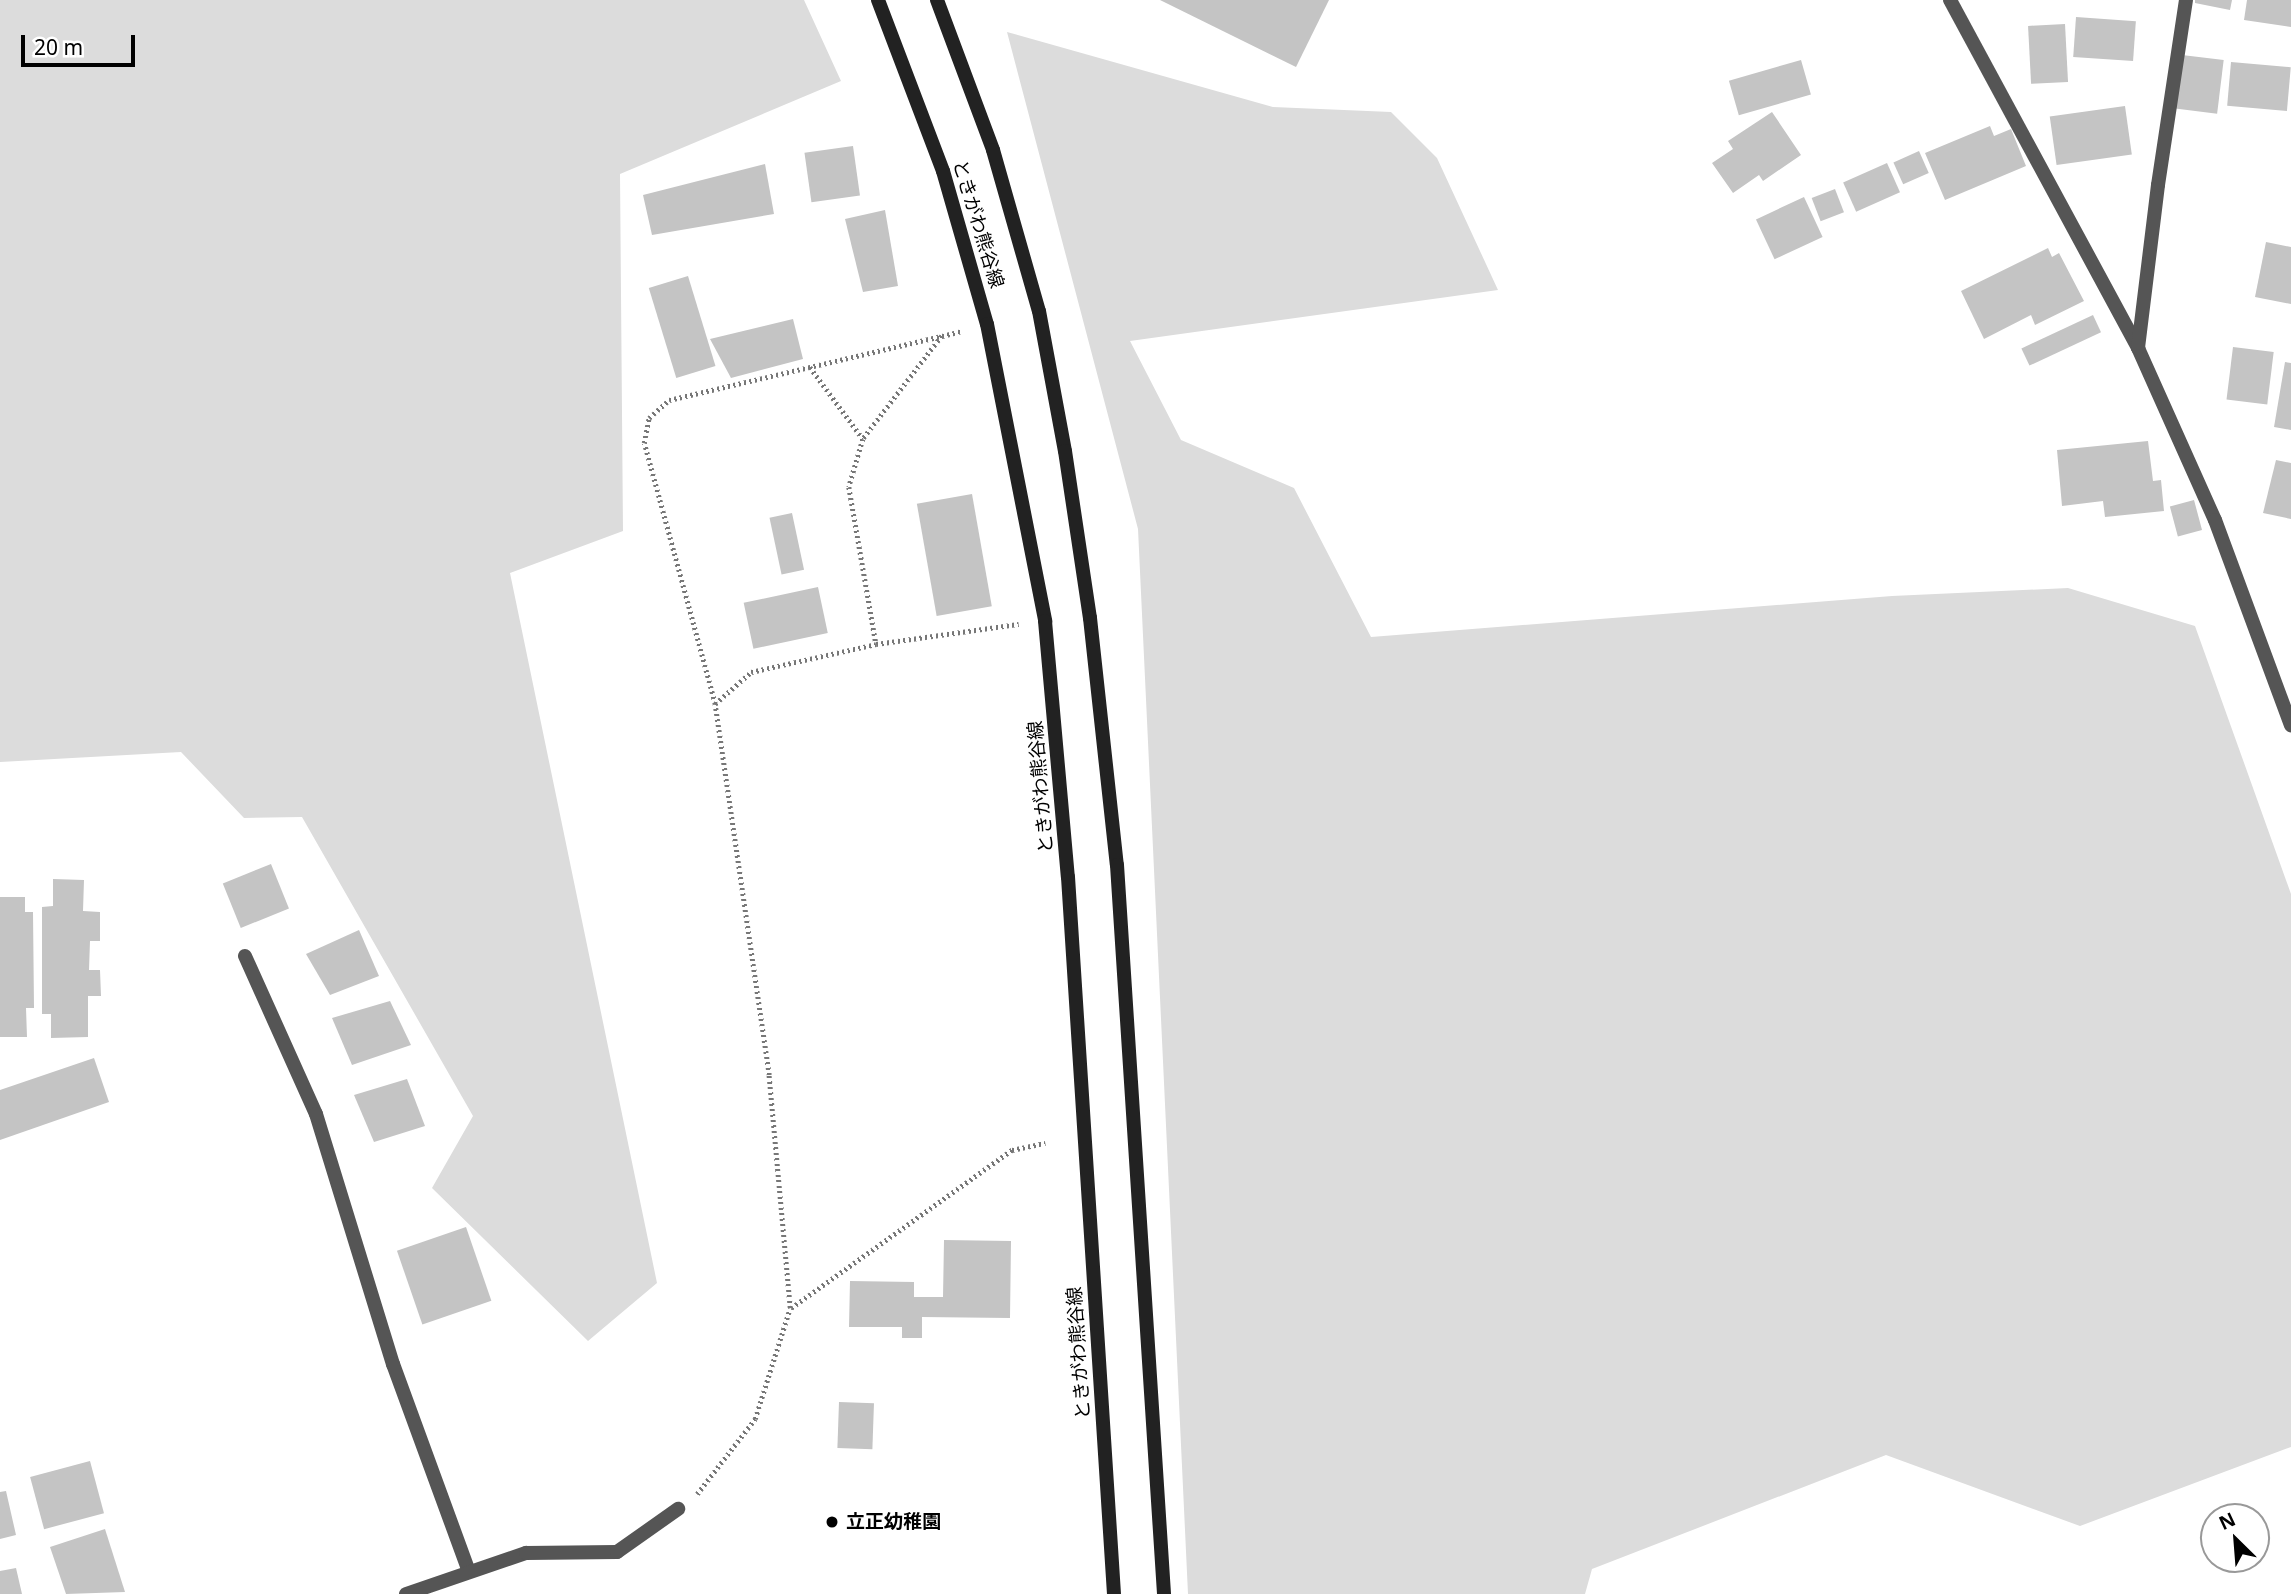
<!DOCTYPE html>
<html>
<head>
<meta charset="utf-8">
<style>
	body { margin:0 }
	#map { position:relative; width:2291px; height:1594px; overflow:hidden; background:#fff; font-family:"Noto Sans","Noto Sans JP",sans-serif }
	div>[style] { position:absolute }
	.green>* { inset:0; background:#dcdcdc }
	.building>* { inset:0; background:#c4c4c4; transform-origin:0 0 }
	.path>* { height:4.5px; margin-top:-2.25px; transform-origin:0; background:repeating-linear-gradient(90deg,#777 0 2px,transparent 0 5.5px) }
	.minor>* { height:14px; margin:-7px; padding:0 7px; transform-origin:7px; border-radius:7px; background:#555 }
	.secondary>* { height:14px; margin:-7px; padding:0 7px; transform-origin:7px; border-radius:7px; background:#222 }
	.dots>* { width:19px; height:19px; translate:-50% -50%; box-sizing:border-box; border:4px solid #fff; border-radius:50% }
	span { translate:-50% -50%; white-space:nowrap; text-align:center; line-height:1.15; -webkit-text-stroke:5px #fff; paint-order:stroke }
	.street-label { font-size:19px; color:#000 }
	.poi-label { font-size:19px; color:#000; font-weight:700 }
	.left { translate:0 -50%; text-align:left }
	.north { position:absolute; left:2200px; top:1503px; width:70px; height:70px; box-sizing:border-box; background:#fff; border:2px solid #999; border-radius:50%; rotate:335deg; font-size:19px; font-weight:700; line-height:28px; text-align:center; color:#000 }
	.north::after { content:''; display:block; margin:auto; width:24px; height:32px; background:#000; clip-path:polygon(50% 0,100% 100%,50% 72%,0 100%) }
	.scale { position:absolute; left:21px; top:35px; width:114px; height:32px; box-sizing:border-box; border:4px solid #000; border-top:0; padding-left:9px; font-size:21px; line-height:24px; white-space:nowrap; color:#000; -webkit-text-stroke:5px #fff; paint-order:stroke }
</style>
</head>
<body>
<div id="map">
	<div class="green">
		<div style="clip-path:polygon(0 0,804px 0,841px 81px,620px 174px,623px 531px,510px 573px,657px 1283px,588px 1341px,432px 1188px,473px 1116px,302px 817px,244px 818px,181px 752px,0 762px)"></div>
		<div style="clip-path:polygon(1007px 32px,1273px 107px,1391px 112px,1437px 158px,1498px 290px,1130px 341px,1181px 440px,1294px 488px,1371px 637px,1892px 596px,2068px 588px,2195px 626px,2291px 894px,2291px 1447px,2080px 1526px,1886px 1455px,1592px 1569px,1585px 1594px,1188px 1594px,1138px 529px)"></div>
	</div>
	<div class="building">
		<div style="clip-path:polygon(1160px 0,1329px 0,1296px 67px)"></div>
		<div style="clip-path:polygon(2195px 0,2232px 0,2230px 10px,2195px 3px)"></div>
		<div style="clip-path:polygon(2247px 0,2291px 0,2291px 27px,2244px 20px)"></div>
		<div style="left:2076px;top:17px;width:60px;height:40px;rotate:4deg"></div>
		<div style="left:2065px;top:24px;width:58px;height:37px;rotate:87deg"></div>
		<div style="left:2182px;top:55px;width:42px;height:54px;rotate:7deg"></div>
		<div style="left:1801px;top:60px;width:36px;height:75px;rotate:74deg"></div>
		<div style="left:2231px;top:62px;width:60px;height:44px;rotate:5deg"></div>
		<div style="left:2125px;top:106px;width:49px;height:76px;rotate:82deg"></div>
		<div style="clip-path:polygon(1772px 112px,1801px 155px,1763px 181px,1759px 175px,1733px 193px,1712px 163px,1733px 149px,1728px 141px)"></div>
		<div style="clip-path:polygon(1990px 126px,1994px 136px,2011px 129px,2026px 166px,1945px 200px,1925px 153px)"></div>
		<div style="left:853px;top:146px;width:50px;height:49px;rotate:82deg"></div>
		<div style="left:1919px;top:151px;width:24px;height:28px;rotate:66deg"></div>
		<div style="left:1887px;top:163px;width:32px;height:48px;rotate:66deg"></div>
		<div style="clip-path:polygon(765px 164px,774px 214px,652px 235px,643px 195px)"></div>
		<div style="left:1835px;top:189px;width:25px;height:25px;rotate:69deg"></div>
		<div style="left:1804px;top:197px;width:44px;height:53px;rotate:65deg"></div>
		<div style="clip-path:polygon(885px 210px,898px 286px,863px 292px,845px 219px)"></div>
		<div style="clip-path:polygon(2266px 242px,2291px 247px,2291px 304px,2255px 297px)"></div>
		<div style="clip-path:polygon(2048px 248px,2052px 257px,2059px 253px,2084px 301px,2035px 325px,2031px 315px,1984px 339px,1961px 291px)"></div>
		<div style="left:688px;top:276px;width:94px;height:41px;rotate:73deg"></div>
		<div style="left:2093px;top:315px;width:19px;height:79px;rotate:65deg"></div>
		<div style="clip-path:polygon(793px 319px,803px 359px,731px 378px,710px 339px)"></div>
		<div style="left:2233px;top:347px;width:41px;height:53px;rotate:7deg"></div>
		<div style="clip-path:polygon(2285px 362px,2291px 363px,2291px 430px,2274px 427px)"></div>
		<div style="clip-path:polygon(2148px 441px,2153px 481px,2161px 480px,2164px 511px,2105px 517px,2103px 501px,2062px 506px,2057px 450px)"></div>
		<div style="clip-path:polygon(2276px 460px,2291px 463px,2291px 519px,2263px 513px)"></div>
		<div style="left:972px;top:494px;width:114px;height:56px;rotate:80deg"></div>
		<div style="left:2194px;top:500px;width:31px;height:25px;rotate:75deg"></div>
		<div style="left:792px;top:513px;width:58px;height:23px;rotate:78deg"></div>
		<div style="left:818px;top:587px;width:47px;height:76px;rotate:78deg"></div>
		<div style="left:271px;top:864px;width:48px;height:52px;rotate:68deg"></div>
		<div style="clip-path:polygon(53px 879px,84px 880px,83px 911px,100px 912px,100px 941px,90px 941px,89px 970px,100px 970px,101px 996px,88px 996px,88px 1037px,51px 1038px,51px 1014px,42px 1014px,42px 907px,53px 906px)"></div>
		<div style="clip-path:polygon(0 897px,25px 897px,25px 912px,33px 912px,34px 1008px,26px 1008px,27px 1037px,0 1037px)"></div>
		<div style="clip-path:polygon(359px 930px,379px 976px,330px 995px,306px 954px)"></div>
		<div style="clip-path:polygon(390px 1001px,411px 1045px,352px 1065px,332px 1018px)"></div>
		<div style="clip-path:polygon(94px 1058px,109px 1102px,0 1140px,0 1090px)"></div>
		<div style="clip-path:polygon(407px 1079px,425px 1126px,374px 1142px,354px 1095px)"></div>
		<div style="left:466px;top:1227px;width:78px;height:73px;rotate:71deg"></div>
		<div style="clip-path:polygon(944px 1240px,1011px 1241px,1010px 1318px,922px 1317px,922px 1338px,902px 1338px,902px 1327px,849px 1327px,850px 1281px,914px 1282px,914px 1297px,943px 1297px)"></div>
		<div style="left:839px;top:1402px;width:35px;height:46px;rotate:2deg"></div>
		<div style="left:90px;top:1461px;width:54px;height:62px;rotate:75deg"></div>
		<div style="clip-path:polygon(6px 1491px,16px 1535px,0 1539px,0 1492px)"></div>
		<div style="clip-path:polygon(105px 1529px,125px 1592px,66px 1594px,50px 1547px)"></div>
		<div style="clip-path:polygon(16px 1568px,22px 1594px,0 1594px,0 1571px)"></div>
	</div>
	<div class="path">
		<div style="left:942px;top:336px;width:21px;rotate:-14deg"></div>
		<div style="left:810px;top:367px;width:89px;rotate:53.6deg"></div>
		<div style="left:715px;top:704px;width:48px;rotate:-41.6deg"></div>
		<div style="left:751px;top:672px;width:128px;rotate:-12.6deg"></div>
		<div style="left:876px;top:644px;width:144px;rotate:-8deg"></div>
		<div style="left:791px;top:1308px;width:272px;rotate:-35.6deg"></div>
		<div style="left:1012px;top:1150px;width:34px;rotate:-12deg"></div>
		<div style="left:697px;top:1494px;width:95px;rotate:-52.3deg"></div>
		<div style="left:755px;top:1419px;width:116px;rotate:-72.5deg"></div>
		<div style="left:790px;top:1308px;width:234px;rotate:-95.2deg"></div>
		<div style="left:769px;top:1075px;width:375px;rotate:-98.3deg"></div>
		<div style="left:715px;top:704px;width:270px;rotate:-105.2deg"></div>
		<div style="left:644px;top:443px;width:25px;rotate:-79deg"></div>
		<div style="left:649px;top:418px;width:27px;rotate:-42deg"></div>
		<div style="left:669px;top:400px;width:280px;rotate:-13.2deg"></div>
		<div style="left:942px;top:336px;width:130px;rotate:127.5deg"></div>
		<div style="left:863px;top:439px;width:50px;rotate:106.3deg"></div>
		<div style="left:849px;top:487px;width:159px;rotate:80.2deg"></div>
	</div>
	<div class="minor">
		<div style="left:1950px;top:0;width:396px;rotate:61.6deg"></div>
		<div style="left:2138px;top:348px;width:188px;rotate:65.9deg"></div>
		<div style="left:2215px;top:520px;width:219px;rotate:69.7deg"></div>
		<div style="left:2138px;top:348px;width:164px;rotate:-83deg"></div>
		<div style="left:2158px;top:185px;width:187px;rotate:-81.4deg"></div>
		<div style="left:245px;top:956px;width:173px;rotate:65.8deg"></div>
		<div style="left:316px;top:1114px;width:262px;rotate:72.9deg"></div>
		<div style="left:393px;top:1364px;width:221px;rotate:69.9deg"></div>
		<div style="left:406px;top:1594px;width:127px;rotate:-18.9deg"></div>
		<div style="left:526px;top:1553px;width:91px;rotate:-0.6deg"></div>
		<div style="left:617px;top:1552px;width:75px;rotate:-35.2deg"></div>
	</div>
	<div class="secondary">
		<div style="left:878px;top:0;width:183px;rotate:69.2deg"></div>
		<div style="left:943px;top:171px;width:159px;rotate:74deg"></div>
		<div style="left:987px;top:324px;width:303px;rotate:78.9deg"></div>
		<div style="left:1045px;top:621px;width:257px;rotate:84.9deg"></div>
		<div style="left:1068px;top:877px;width:718px;rotate:86.33deg"></div>
		<div style="left:937px;top:0;width:160px;rotate:69.5deg"></div>
		<div style="left:993px;top:150px;width:167px;rotate:74.1deg"></div>
		<div style="left:1039px;top:311px;width:142px;rotate:79.5deg"></div>
		<div style="left:1065px;top:451px;width:169px;rotate:81.5deg"></div>
		<div style="left:1090px;top:618px;width:248px;rotate:83.8deg"></div>
		<div style="left:1117px;top:865px;width:731px;rotate:86.31deg"></div>
	</div>
	<div class="dots">
		<div style="left:832px;top:1522px;background:#000"></div>
	</div>
	<div class="street-label">
		<span style="left:978px;top:224px;rotate:73deg">ときがわ熊谷線</span>
		<span style="left:1041px;top:787px;rotate:-95deg">ときがわ熊谷線</span>
		<span style="left:1079px;top:1353px;rotate:-94deg">ときがわ熊谷線</span>
	</div>
	<div class="poi-label">
		<span class="left" style="left:846px;top:1522px">立正幼稚園</span>
	</div>
	<div class="north">N</div>
	<div class="scale">20 m</div>
</div>
</body>
</html>
